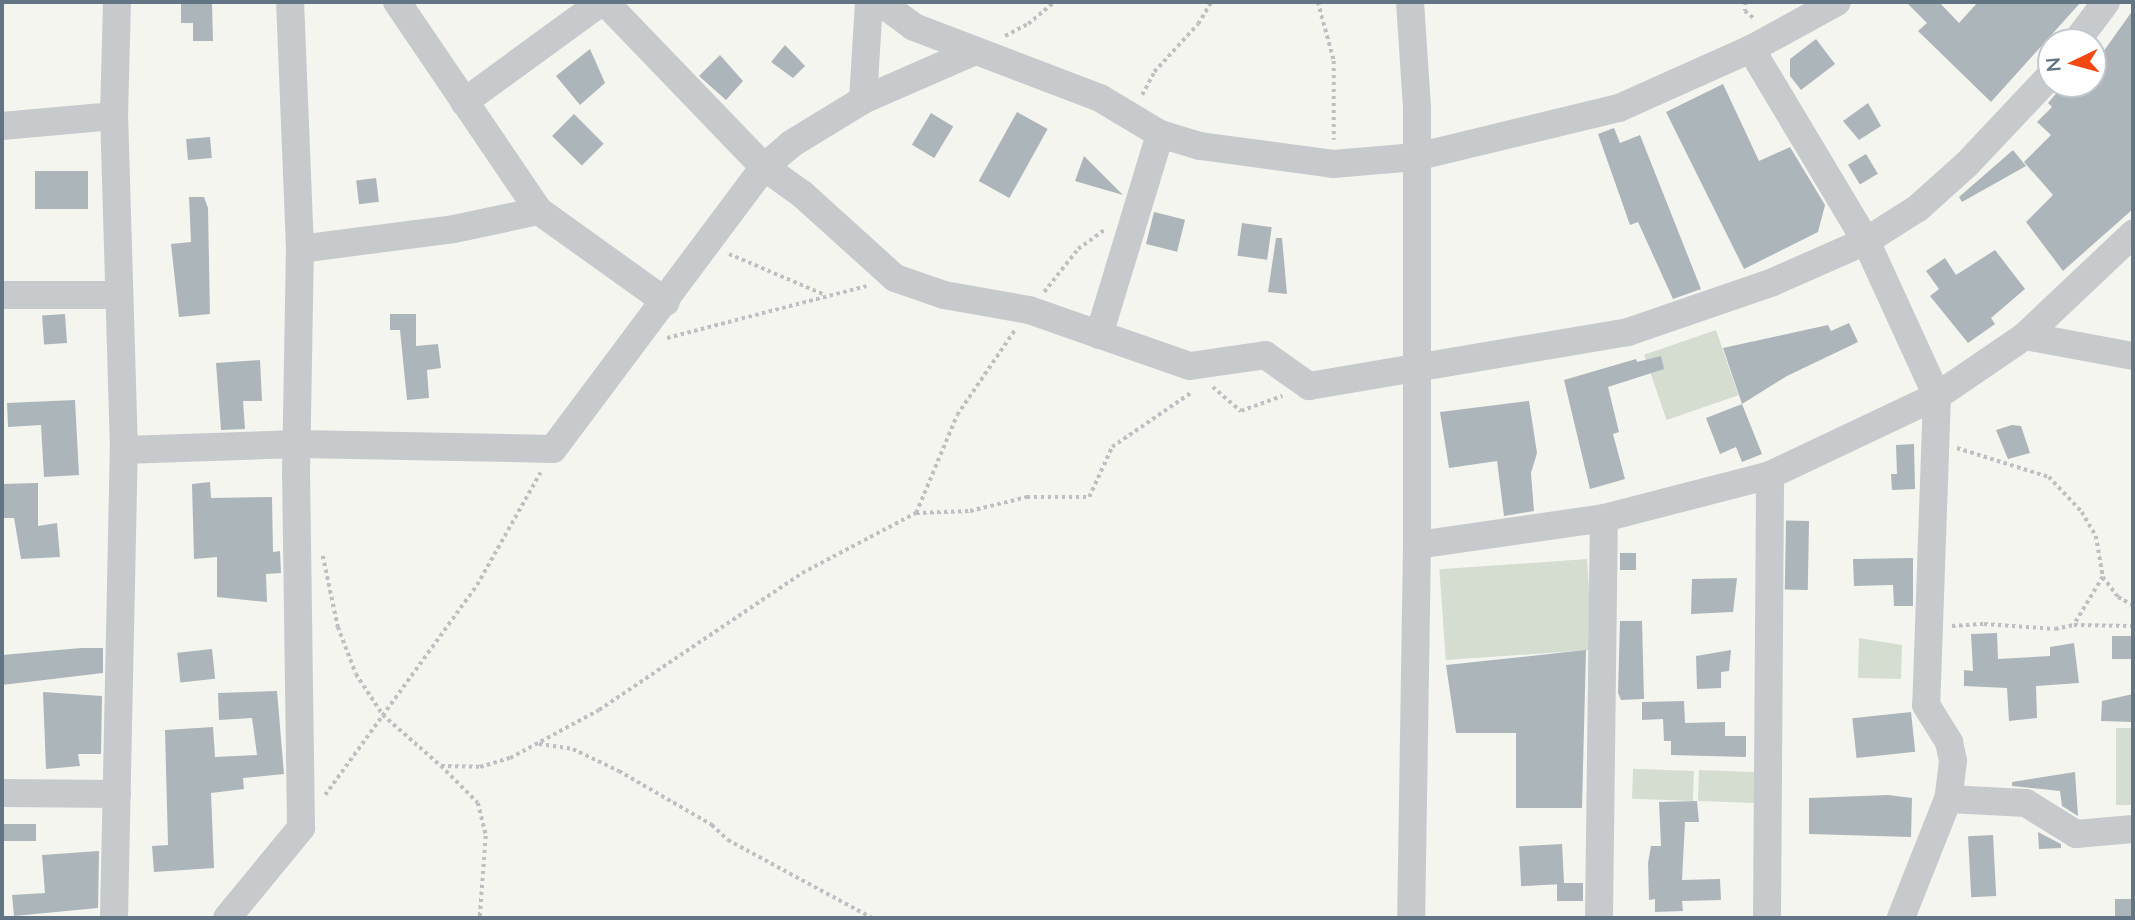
<!DOCTYPE html>
<html>
<head>
<meta charset="utf-8">
<style>
	body { margin:0 }
	#map { position:relative; width:2135px; height:920px; overflow:hidden; background:#f5f5f0; font-family:Lato,sans-serif }
	div>[style] { position:absolute }
	.green>* { inset:0; background:#d5ddd1; transform-origin:0 0 }
	.building>* { inset:0; background:#acb5ba; transform-origin:0 0 }
	.path>* { height:3.5px; margin-top:-1.75px; transform-origin:0; background:repeating-linear-gradient(90deg,#bdc0c2 0 3.5px,transparent 0 7px) }
	.minor>* { height:28px; margin:-14px; padding:0 14px; transform-origin:14px; border-radius:14px; background:#c7cacd }
	span { translate:-50% -50%; white-space:nowrap; text-align:center; line-height:1.15; -webkit-text-stroke:7px #fff; paint-order:stroke }
	.frame { position:absolute; inset:0; border:4px solid #617585; pointer-events:none }
	.north { position:absolute; left:2037px; top:28px; width:70px; height:70px; box-sizing:border-box; background:#fff; border:2px solid #c0c8ce; border-radius:50%; rotate:265deg; font-size:19px; font-weight:700; line-height:28px; text-align:center; color:#617585 }
	.north::after { content:''; display:block; margin:auto; width:24px; height:32px; background:#f54711; clip-path:polygon(50% 0,100% 100%,50% 72%,0 100%) }
</style>
</head>
<body>
<div id="map">
	<div class="green">
		<div style="left:1716px;top:330px;width:69px;height:76px;rotate:71deg"></div>
		<div style="left:1587px;top:559px;width:91px;height:148px;rotate:86deg"></div>
		<div style="clip-path:polygon(1859px 638px,1902px 645px,1901px 679px,1858px 678px)"></div>
		<div style="left:2116px;top:728px;width:17px;height:77px"></div>
		<div style="left:1699px;top:770px;width:69px;height:31px;rotate:2deg"></div>
		<div style="left:1694px;top:771px;width:30px;height:61px;rotate:92deg"></div>
	</div>
	<div class="building">
		<div style="clip-path:polygon(181px 2px,212px 2px,213px 41px,193px 41px,193px 23px,181px 23px)"></div>
		<div style="clip-path:polygon(1906px 2px,1939px 2px,1959px 23px,1978px 2px,2081px 2px,1991px 102px,1918px 31px,1927px 23px)"></div>
		<div style="clip-path:polygon(2133px 10px,2133px 209px,2063px 271px,2026px 222px,2053px 195px,2024px 162px,2051px 135px,2037px 122px,2052px 107px,2048px 103px,2064px 84px,2093px 84px,2093px 66px)"></div>
		<div style="clip-path:polygon(1816px 39px,1835px 64px,1801px 90px,1790px 76px,1790px 59px)"></div>
		<div style="clip-path:polygon(785px 45px,805px 66px,793px 78px,771px 62px)"></div>
		<div style="clip-path:polygon(590px 49px,605px 83px,580px 105px,556px 76px)"></div>
		<div style="clip-path:polygon(720px 55px,743px 81px,726px 100px,699px 76px)"></div>
		<div style="clip-path:polygon(1723px 84px,1759px 161px,1790px 147px,1825px 205px,1818px 232px,1744px 269px,1666px 112px)"></div>
		<div style="clip-path:polygon(1868px 103px,1881px 126px,1859px 140px,1843px 121px)"></div>
		<div style="left:1017px;top:112px;width:35px;height:79px;rotate:29deg"></div>
		<div style="left:931px;top:113px;width:26px;height:37px;rotate:31deg"></div>
		<div style="left:574px;top:114px;width:42px;height:31px;rotate:45deg"></div>
		<div style="clip-path:polygon(1614px 128px,1620px 143px,1640px 135px,1701px 289px,1673px 299px,1638px 222px,1630px 225px,1598px 134px)"></div>
		<div style="left:210px;top:137px;width:21px;height:24px;rotate:85deg"></div>
		<div style="clip-path:polygon(2013px 150px,2026px 166px,1962px 202px,1959px 197px)"></div>
		<div style="left:1866px;top:154px;width:23px;height:21px;rotate:59deg"></div>
		<div style="clip-path:polygon(1084px 156px,1123px 195px,1075px 181px)"></div>
		<div style="left:35px;top:171px;width:53px;height:38px"></div>
		<div style="left:376px;top:178px;width:24px;height:20px;rotate:83deg"></div>
		<div style="clip-path:polygon(189px 197px,204px 197px,208px 208px,210px 314px,179px 317px,171px 244px,191px 242px)"></div>
		<div style="left:1154px;top:212px;width:32px;height:33px;rotate:14deg"></div>
		<div style="left:1242px;top:223px;width:30px;height:33px;rotate:8deg"></div>
		<div style="clip-path:polygon(1276px 238px,1282px 238px,1287px 294px,1268px 292px)"></div>
		<div style="clip-path:polygon(1995px 250px,2025px 289px,1991px 318px,1995px 324px,1968px 343px,1930px 296px,1939px 289px,1926px 271px,1945px 258px,1956px 275px)"></div>
		<div style="left:65px;top:314px;width:29px;height:23px;rotate:86deg"></div>
		<div style="clip-path:polygon(390px 314px,416px 314px,416px 346px,438px 344px,441px 368px,427px 370px,429px 398px,407px 400px,400px 330px,390px 330px)"></div>
		<div style="clip-path:polygon(1849px 323px,1858px 342px,1787px 376px,1742px 404px,1723px 348px,1828px 325px,1831px 331px)"></div>
		<div style="clip-path:polygon(1661px 356px,1664px 369px,1608px 387px,1619px 432px,1613px 434px,1625px 479px,1590px 489px,1564px 380px,1636px 359px,1637px 362px)"></div>
		<div style="clip-path:polygon(260px 360px,262px 401px,243px 401px,245px 429px,221px 430px,216px 363px)"></div>
		<div style="clip-path:polygon(75px 400px,79px 475px,44px 477px,41px 425px,8px 427px,7px 403px)"></div>
		<div style="clip-path:polygon(1529px 401px,1537px 453px,1531px 473px,1534px 511px,1504px 516px,1497px 461px,1449px 468px,1440px 412px)"></div>
		<div style="clip-path:polygon(1742px 404px,1762px 454px,1742px 462px,1736px 447px,1720px 454px,1706px 418px)"></div>
		<div style="clip-path:polygon(2012px 425px,2021px 426px,2030px 453px,2008px 459px,1996px 430px)"></div>
		<div style="clip-path:polygon(1914px 444px,1915px 489px,1892px 490px,1891px 474px,1897px 474px,1896px 445px)"></div>
		<div style="clip-path:polygon(210px 482px,211px 498px,272px 497px,273px 552px,280px 551px,281px 573px,266px 574px,267px 602px,217px 597px,217px 557px,194px 559px,192px 484px)"></div>
		<div style="clip-path:polygon(38px 483px,38px 526px,57px 523px,60px 557px,21px 559px,14px 518px,2px 518px,2px 484px)"></div>
		<div style="left:1809px;top:521px;width:69px;height:23px;rotate:91deg"></div>
		<div style="left:1620px;top:553px;width:16px;height:17px"></div>
		<div style="clip-path:polygon(1913px 558px,1913px 606px,1894px 606px,1893px 585px,1854px 586px,1853px 559px)"></div>
		<div style="clip-path:polygon(1737px 578px,1733px 612px,1691px 614px,1692px 579px)"></div>
		<div style="clip-path:polygon(1620px 621px,1642px 621px,1644px 699px,1621px 700px,1618px 693px)"></div>
		<div style="clip-path:polygon(1997px 633px,1998px 659px,2050px 656px,2050px 647px,2074px 643px,2079px 683px,2036px 686px,2037px 718px,2009px 721px,2007px 688px,1964px 686px,1964px 670px,1973px 671px,1971px 634px)"></div>
		<div style="left:2133px;top:636px;width:23px;height:21px;rotate:90deg"></div>
		<div style="clip-path:polygon(81px 648px,103px 648px,103px 673px,2px 685px,2px 655px)"></div>
		<div style="left:212px;top:649px;width:30px;height:35px;rotate:84deg"></div>
		<div style="clip-path:polygon(1586px 650px,1582px 808px,1516px 808px,1516px 733px,1456px 733px,1446px 665px)"></div>
		<div style="clip-path:polygon(1731px 650px,1729px 671px,1721px 672px,1721px 688px,1697px 689px,1696px 656px)"></div>
		<div style="clip-path:polygon(277px 691px,284px 774px,243px 778px,244px 789px,211px 793px,214px 868px,154px 872px,152px 846px,168px 845px,165px 730px,213px 727px,215px 757px,257px 755px,252px 718px,219px 720px,218px 693px)"></div>
		<div style="clip-path:polygon(43px 692px,102px 696px,101px 754px,78px 754px,80px 766px,46px 769px)"></div>
		<div style="clip-path:polygon(2133px 694px,2132px 722px,2101px 721px,2102px 701px)"></div>
		<div style="clip-path:polygon(1684px 701px,1685px 723px,1725px 722px,1725px 736px,1746px 736px,1746px 757px,1671px 755px,1671px 741px,1664px 741px,1663px 719px,1642px 720px,1642px 702px)"></div>
		<div style="left:1911px;top:712px;width:40px;height:59px;rotate:84deg"></div>
		<div style="clip-path:polygon(2075px 772px,2078px 816px,2062px 806px,2060px 791px,2012px 786px,2012px 782px)"></div>
		<div style="clip-path:polygon(1888px 795px,1912px 798px,1911px 837px,1809px 834px,1809px 798px)"></div>
		<div style="clip-path:polygon(1697px 801px,1699px 822px,1685px 822px,1682px 880px,1720px 879px,1721px 900px,1682px 901px,1683px 911px,1655px 912px,1655px 899px,1649px 900px,1648px 863px,1651px 846px,1661px 846px,1659px 802px)"></div>
		<div style="left:2px;top:824px;width:34px;height:17px"></div>
		<div style="clip-path:polygon(2038px 832px,2061px 844px,2061px 848px,2039px 849px)"></div>
		<div style="left:1993px;top:835px;width:61px;height:25px;rotate:87deg"></div>
		<div style="left:1562px;top:844px;width:40px;height:43px;rotate:87deg"></div>
		<div style="clip-path:polygon(99px 851px,98px 908px,14px 916px,12px 895px,45px 893px,42px 855px)"></div>
		<div style="left:1583px;top:883px;width:18px;height:26px;rotate:90deg"></div>
		<div style="left:2115px;top:899px;width:18px;height:19px"></div>
	</div>
	<div class="path">
		<div style="left:1318px;top:2px;width:61px;rotate:74.8deg"></div>
		<div style="left:1334px;top:61px;width:79px;rotate:90deg"></div>
		<div style="left:1661px;top:2px;width:3px"></div>
		<div style="left:1746px;top:2px;width:9px;rotate:96deg"></div>
		<div style="left:1745px;top:11px;width:14px;rotate:39deg"></div>
		<div style="left:1005px;top:36px;width:26px;rotate:-28deg"></div>
		<div style="left:1028px;top:24px;width:34px;rotate:-40deg"></div>
		<div style="left:1142px;top:95px;width:26px;rotate:-62deg"></div>
		<div style="left:1154px;top:72px;width:65px;rotate:-47.5deg"></div>
		<div style="left:1198px;top:24px;width:26px;rotate:-59deg"></div>
		<div style="left:729px;top:254px;width:104px;rotate:23.1deg"></div>
		<div style="left:1044px;top:292px;width:55px;rotate:-51.7deg"></div>
		<div style="left:1078px;top:249px;width:32px;rotate:-36deg"></div>
		<div style="left:667px;top:338px;width:206px;rotate:-14.6deg"></div>
		<div style="left:1213px;top:387px;width:37px;rotate:41deg"></div>
		<div style="left:1241px;top:411px;width:44px;rotate:-20.1deg"></div>
		<div style="left:1957px;top:448px;width:96px;rotate:17.5deg"></div>
		<div style="left:2049px;top:477px;width:48px;rotate:46.7deg"></div>
		<div style="left:2082px;top:512px;width:28px;rotate:60deg"></div>
		<div style="left:2096px;top:536px;width:42px;rotate:80.3deg"></div>
		<div style="left:2103px;top:577px;width:25px;rotate:53deg"></div>
		<div style="left:2118px;top:597px;width:17px;rotate:28deg"></div>
		<div style="left:916px;top:513px;width:106px;rotate:-67.3deg"></div>
		<div style="left:957px;top:415px;width:102px;rotate:-55.8deg"></div>
		<div style="left:323px;top:556px;width:73px;rotate:78.1deg"></div>
		<div style="left:338px;top:627px;width:50px;rotate:69deg"></div>
		<div style="left:356px;top:674px;width:49px;rotate:56.6deg"></div>
		<div style="left:383px;top:715px;width:77px;rotate:41.3deg"></div>
		<div style="left:441px;top:766px;width:39px;rotate:1deg"></div>
		<div style="left:480px;top:767px;width:31px;rotate:-17deg"></div>
		<div style="left:510px;top:758px;width:101px;rotate:-28.3deg"></div>
		<div style="left:599px;top:710px;width:245px;rotate:-34deg"></div>
		<div style="left:802px;top:573px;width:129px;rotate:-27.8deg"></div>
		<div style="left:916px;top:513px;width:54px;rotate:-2.1deg"></div>
		<div style="left:970px;top:511px;width:59px;rotate:-13.8deg"></div>
		<div style="left:1027px;top:497px;width:62px"></div>
		<div style="left:1089px;top:497px;width:55px;rotate:-65.3deg"></div>
		<div style="left:1112px;top:447px;width:97px;rotate:-34.5deg"></div>
		<div style="left:2103px;top:577px;width:56px;rotate:121.1deg"></div>
		<div style="left:2074px;top:625px;width:59px;rotate:1deg"></div>
		<div style="left:1952px;top:626px;width:32px;rotate:-4deg"></div>
		<div style="left:1984px;top:624px;width:71px;rotate:4deg"></div>
		<div style="left:2055px;top:629px;width:19px;rotate:-12deg"></div>
		<div style="left:539px;top:744px;width:34px;rotate:8deg"></div>
		<div style="left:573px;top:749px;width:51px;rotate:25.6deg"></div>
		<div style="left:619px;top:771px;width:108px;rotate:30.1deg"></div>
		<div style="left:712px;top:825px;width:22px;rotate:43deg"></div>
		<div style="left:728px;top:840px;width:164px;rotate:28.4deg"></div>
		<div style="left:441px;top:766px;width:52px;rotate:45deg"></div>
		<div style="left:478px;top:803px;width:34px;rotate:76deg"></div>
		<div style="left:486px;top:836px;width:82px;rotate:94.2deg"></div>
		<div style="left:325px;top:795px;width:259px;rotate:-54.1deg"></div>
		<div style="left:477px;top:585px;width:129px;rotate:-60.6deg"></div>
	</div>
	<div class="minor">
		<div style="left:397px;top:2px;width:253px;rotate:55.8deg"></div>
		<div style="left:539px;top:211px;width:156px;rotate:35.6deg"></div>
		<div style="left:605px;top:2px;width:229px;rotate:46.1deg"></div>
		<div style="left:764px;top:167px;width:47px;rotate:35.4deg"></div>
		<div style="left:802px;top:194px;width:125px;rotate:42.1deg"></div>
		<div style="left:895px;top:278px;width:52px;rotate:19.1deg"></div>
		<div style="left:944px;top:295px;width:86px;rotate:10deg"></div>
		<div style="left:1029px;top:310px;width:170px;rotate:19.2deg"></div>
		<div style="left:1190px;top:366px;width:76px;rotate:-8.3deg"></div>
		<div style="left:1265px;top:355px;width:54px;rotate:35.2deg"></div>
		<div style="left:1309px;top:386px;width:324px;rotate:-9.6deg"></div>
		<div style="left:1628px;top:332px;width:153px;rotate:-19deg"></div>
		<div style="left:1773px;top:282px;width:102px;rotate:-23.8deg"></div>
		<div style="left:1866px;top:241px;width:62px;rotate:-32.4deg"></div>
		<div style="left:1918px;top:208px;width:66px;rotate:-41.9deg"></div>
		<div style="left:1967px;top:164px;width:122px;rotate:-46.7deg"></div>
		<div style="left:880px;top:2px;width:42px;rotate:36.3deg"></div>
		<div style="left:914px;top:27px;width:199px;rotate:20.9deg"></div>
		<div style="left:1100px;top:98px;width:70px;rotate:31deg"></div>
		<div style="left:1160px;top:134px;width:42px;rotate:16.7deg"></div>
		<div style="left:1200px;top:146px;width:134px;rotate:7.7deg"></div>
		<div style="left:1333px;top:164px;width:83px;rotate:-4.8deg"></div>
		<div style="left:1416px;top:157px;width:209px;rotate:-13.6deg"></div>
		<div style="left:1619px;top:108px;width:145px;rotate:-24.1deg"></div>
		<div style="left:1751px;top:49px;width:98px;rotate:-28.7deg"></div>
		<div style="left:1410px;top:2px;width:106px;rotate:86.2deg"></div>
		<div style="left:1417px;top:108px;width:437px;rotate:90deg"></div>
		<div style="left:1417px;top:545px;width:373px;rotate:90.9deg"></div>
		<div style="left:2076px;top:42px;width:50px;rotate:-53.1deg"></div>
		<div style="left:1751px;top:49px;width:224px;rotate:59.1deg"></div>
		<div style="left:1866px;top:241px;width:170px;rotate:65.4deg"></div>
		<div style="left:1937px;top:396px;width:309px;rotate:92deg"></div>
		<div style="left:1926px;top:705px;width:44px;rotate:58.1deg"></div>
		<div style="left:1949px;top:742px;width:19px;rotate:78deg"></div>
		<div style="left:1953px;top:761px;width:38px;rotate:97deg"></div>
		<div style="left:1948px;top:799px;width:128px;rotate:111.6deg"></div>
		<div style="left:863px;top:100px;width:98px;rotate:-86.5deg"></div>
		<div style="left:464px;top:102px;width:170px;rotate:-36.1deg"></div>
		<div style="left:2px;top:126px;width:112px;rotate:-5.1deg"></div>
		<div style="left:300px;top:249px;width:155px;rotate:-7.4deg"></div>
		<div style="left:454px;top:229px;width:87px;rotate:-12deg"></div>
		<div style="left:2px;top:295px;width:117px"></div>
		<div style="left:1099px;top:335px;width:210px;rotate:-73.1deg"></div>
		<div style="left:2025px;top:336px;width:110px;rotate:10.5deg"></div>
		<div style="left:124px;top:450px;width:173px;rotate:-2deg"></div>
		<div style="left:297px;top:444px;width:256px;rotate:1.1deg"></div>
		<div style="left:553px;top:449px;width:352px;rotate:-53.2deg"></div>
		<div style="left:764px;top:167px;width:35px;rotate:-40deg"></div>
		<div style="left:791px;top:144px;width:84px;rotate:-31.4deg"></div>
		<div style="left:863px;top:100px;width:122px;rotate:-23.6deg"></div>
		<div style="left:1417px;top:545px;width:189px;rotate:-8.2deg"></div>
		<div style="left:1604px;top:518px;width:171px;rotate:-14.5deg"></div>
		<div style="left:1770px;top:475px;width:185px;rotate:-25.3deg"></div>
		<div style="left:1937px;top:396px;width:107px;rotate:-34.3deg"></div>
		<div style="left:2025px;top:336px;width:149px;rotate:-43.4deg"></div>
		<div style="left:2px;top:793px;width:115px;rotate:0.5deg"></div>
		<div style="left:1948px;top:799px;width:78px;rotate:2.9deg"></div>
		<div style="left:2026px;top:803px;width:59px;rotate:31.8deg"></div>
		<div style="left:2076px;top:834px;width:57px;rotate:-5deg"></div>
		<div style="left:114px;top:918px;width:468px;rotate:-88.8deg"></div>
		<div style="left:124px;top:450px;width:334px;rotate:-91.7deg"></div>
		<div style="left:114px;top:116px;width:114px;rotate:-88.5deg"></div>
		<div style="left:227px;top:918px;width:117px;rotate:-50.6deg"></div>
		<div style="left:301px;top:828px;width:354px;rotate:-90.8deg"></div>
		<div style="left:296px;top:474px;width:225px;rotate:-89deg"></div>
		<div style="left:300px;top:249px;width:247px;rotate:-92.3deg"></div>
		<div style="left:1599px;top:918px;width:400px;rotate:-89.3deg"></div>
		<div style="left:1767px;top:918px;width:443px;rotate:-89.6deg"></div>
	</div>
	<div class="frame"></div>
	<div class="north">N</div>
</div>
</body>
</html>
